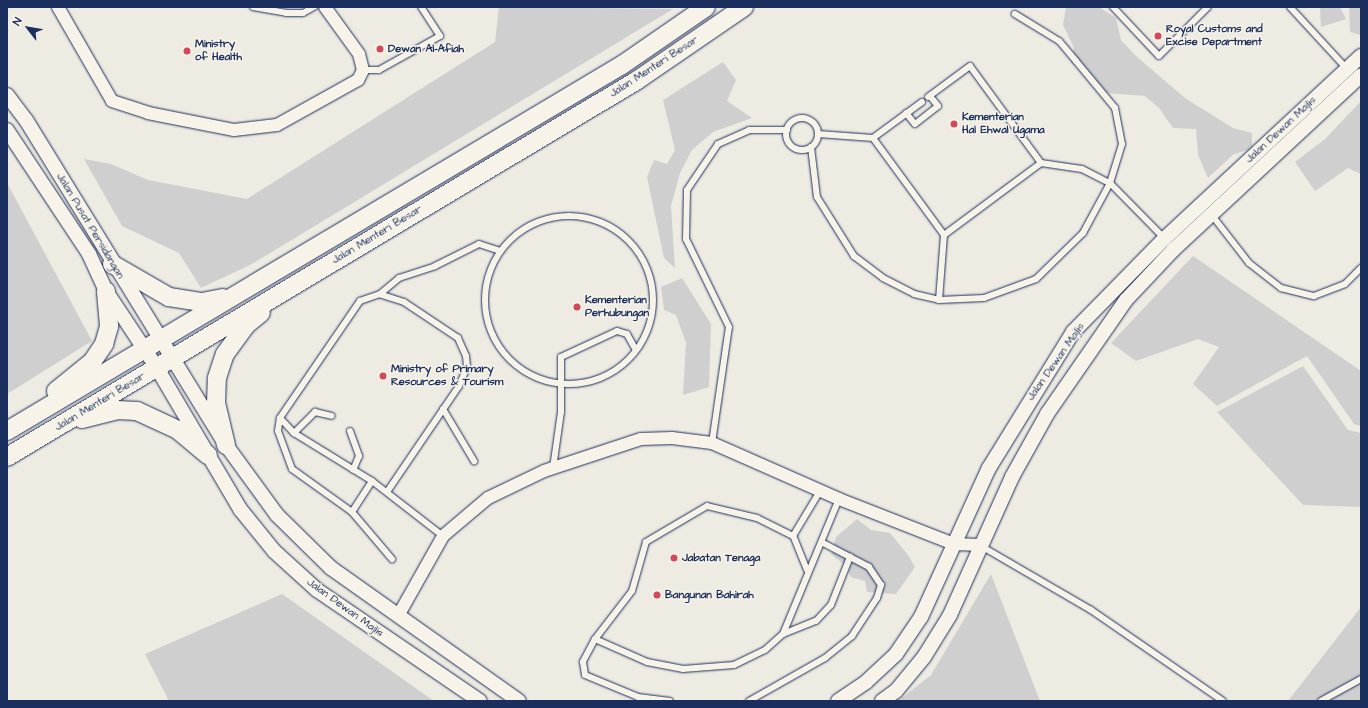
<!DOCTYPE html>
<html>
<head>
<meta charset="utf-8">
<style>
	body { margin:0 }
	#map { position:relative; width:1368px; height:708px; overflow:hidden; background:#eeebe2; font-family:"Architects Daughter",sans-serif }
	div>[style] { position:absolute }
	.green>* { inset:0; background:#cfcfcf }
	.roads { filter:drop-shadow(0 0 1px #1b2f5e) drop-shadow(0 0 1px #1b2f5e) }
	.service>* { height:6px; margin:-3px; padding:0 3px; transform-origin:3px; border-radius:3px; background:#f7f3e8 }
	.service>.ring { margin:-3px; padding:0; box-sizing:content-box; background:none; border:6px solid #f7f3e8; border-radius:50% }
	.minor>* { height:12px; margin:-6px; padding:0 6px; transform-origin:6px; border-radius:6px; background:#f7f3e8 }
	.tertiary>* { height:14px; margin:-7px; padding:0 7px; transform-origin:7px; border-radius:7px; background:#f7f3e8 }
	.primary>* { height:18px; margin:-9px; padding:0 9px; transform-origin:9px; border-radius:9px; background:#f7f3e8 }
	.dots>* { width:11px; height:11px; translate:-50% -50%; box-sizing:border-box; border:2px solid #f7f3e8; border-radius:50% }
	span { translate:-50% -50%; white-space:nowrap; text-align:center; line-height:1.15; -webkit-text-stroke:3px #f7f3e8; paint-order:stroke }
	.poi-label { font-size:11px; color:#1b2f5e; font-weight:700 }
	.left { translate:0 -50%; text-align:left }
	.street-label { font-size:11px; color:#1b2f5e }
	.frame { position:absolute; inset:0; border:8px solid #1b2f5e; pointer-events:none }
	.north { position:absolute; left:8px; top:8px; width:40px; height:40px; -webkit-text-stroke:3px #f7f3e8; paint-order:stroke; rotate:301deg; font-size:11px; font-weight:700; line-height:16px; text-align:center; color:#1b2f5e }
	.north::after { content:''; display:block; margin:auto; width:14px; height:18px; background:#1b2f5e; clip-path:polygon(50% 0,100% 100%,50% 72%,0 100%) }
</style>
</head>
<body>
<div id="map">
	<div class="green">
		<div style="clip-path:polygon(499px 7px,673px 9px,252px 264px,201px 288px,179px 253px,122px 226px,84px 159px,111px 164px,148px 180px,247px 199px,495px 42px)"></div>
		<div style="clip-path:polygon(1066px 7px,1099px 7px,1116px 18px,1121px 40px,1136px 56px,1185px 98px,1233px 128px,1252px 133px,1252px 149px,1234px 154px,1208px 178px,1198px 155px,1196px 129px,1173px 128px,1159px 108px,1145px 96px,1107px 93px,1081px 67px,1071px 63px,1074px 48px,1063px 25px)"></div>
		<div style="clip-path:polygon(1320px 7px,1340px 7px,1346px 19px,1321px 27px)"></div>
		<div style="clip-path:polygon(1349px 7px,1361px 7px,1361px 35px,1350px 32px)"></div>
		<div style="clip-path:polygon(723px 62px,736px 80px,727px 101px,752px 118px,713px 132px,692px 150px,680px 173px,671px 206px,675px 268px,664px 258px,647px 177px,654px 160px,667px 164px,675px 150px,663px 100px)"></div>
		<div style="clip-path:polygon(1361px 101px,1361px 174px,1348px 168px,1315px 191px,1295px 162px,1325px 139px)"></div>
		<div style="clip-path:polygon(7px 183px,92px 341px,7px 394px)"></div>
		<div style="clip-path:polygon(1193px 256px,1361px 371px,1361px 426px,1354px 424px,1307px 356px,1217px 406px,1193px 384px,1219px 347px,1198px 339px,1136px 361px,1111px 343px)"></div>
		<div style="clip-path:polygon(682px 278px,711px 324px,709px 387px,683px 395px,686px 343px,676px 315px,664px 310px,661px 287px)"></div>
		<div style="clip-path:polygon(1303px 366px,1348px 430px,1361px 433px,1361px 507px,1303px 505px,1217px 412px)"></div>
		<div style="clip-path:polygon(857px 519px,871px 530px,890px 533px,908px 555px,915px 567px,896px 594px,867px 592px,865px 581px,851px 577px,846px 566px,831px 554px,836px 537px)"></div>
		<div style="clip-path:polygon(991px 574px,1040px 701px,898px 701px,931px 675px)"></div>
		<div style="clip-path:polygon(282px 594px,434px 701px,169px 701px,145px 654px)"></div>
		<div style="clip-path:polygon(1361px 607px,1361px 701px,1288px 701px)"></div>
	</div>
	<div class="roads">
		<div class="service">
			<div style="left:253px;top:7px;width:34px;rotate:10deg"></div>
			<div style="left:286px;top:13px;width:17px"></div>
			<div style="left:303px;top:13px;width:13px;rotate:-29deg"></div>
			<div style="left:1113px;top:7px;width:67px;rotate:46.8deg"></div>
			<div style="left:1159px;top:56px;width:69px;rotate:-45deg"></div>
			<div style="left:1290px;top:7px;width:84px;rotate:47.4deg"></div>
			<div style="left:363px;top:70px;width:16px"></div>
			<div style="left:379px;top:70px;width:70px;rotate:-29.1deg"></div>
			<div style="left:440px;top:36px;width:35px;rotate:-123deg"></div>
			<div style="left:922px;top:102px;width:61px;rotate:143.7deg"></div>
			<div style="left:873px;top:138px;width:120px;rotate:53.8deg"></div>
			<div style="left:944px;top:235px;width:121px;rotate:-36.6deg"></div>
			<div style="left:1041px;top:163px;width:120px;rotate:-126.2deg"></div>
			<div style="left:970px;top:66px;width:52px;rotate:143.6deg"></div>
			<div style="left:906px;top:113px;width:14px;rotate:51deg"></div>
			<div style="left:915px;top:124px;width:29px;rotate:-38deg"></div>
			<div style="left:938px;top:106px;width:13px;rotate:-129deg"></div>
			<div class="ring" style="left:786px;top:118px;width:26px;height:26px"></div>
			<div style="left:818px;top:134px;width:55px;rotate:4.2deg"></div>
			<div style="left:811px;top:147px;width:50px;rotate:83.2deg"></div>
			<div style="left:817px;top:197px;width:70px;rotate:57.9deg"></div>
			<div style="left:854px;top:256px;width:36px;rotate:37deg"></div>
			<div style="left:883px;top:278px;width:35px;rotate:27deg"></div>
			<div style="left:914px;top:294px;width:26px;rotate:13deg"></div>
			<div style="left:939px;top:300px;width:45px;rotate:-2.5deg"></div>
			<div style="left:984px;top:298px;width:55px;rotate:-20.1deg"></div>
			<div style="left:1036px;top:279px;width:66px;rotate:-44.4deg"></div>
			<div style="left:1083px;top:233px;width:57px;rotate:-61.6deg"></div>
			<div style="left:1110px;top:183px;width:41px;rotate:-72.9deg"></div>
			<div style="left:1122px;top:144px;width:37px;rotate:-101deg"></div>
			<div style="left:1115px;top:108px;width:61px;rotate:-129.7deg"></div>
			<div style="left:1076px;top:61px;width:26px;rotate:-130deg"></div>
			<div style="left:1059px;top:41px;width:52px;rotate:-148.5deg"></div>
			<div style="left:1041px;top:163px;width:41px;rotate:8.3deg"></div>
			<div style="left:1082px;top:169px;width:31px;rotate:27deg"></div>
			<div style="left:1110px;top:183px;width:78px;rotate:45.5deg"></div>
			<div style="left:1211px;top:214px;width:62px;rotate:52.2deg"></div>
			<div style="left:1249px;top:263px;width:41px;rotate:38deg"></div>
			<div style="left:1281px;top:288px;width:34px;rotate:14deg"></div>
			<div style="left:1314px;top:296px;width:33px;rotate:-21deg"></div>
			<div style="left:1345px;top:284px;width:23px;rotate:-45deg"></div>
			<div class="ring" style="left:485px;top:216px;width:162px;height:162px"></div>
			<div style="left:380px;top:294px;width:25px;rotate:-40deg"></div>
			<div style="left:399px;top:278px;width:38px;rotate:-18deg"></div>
			<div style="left:435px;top:266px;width:49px;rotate:-26.6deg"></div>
			<div style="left:479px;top:244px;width:22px;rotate:18deg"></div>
			<div style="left:939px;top:300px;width:65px;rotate:-85.6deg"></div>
			<div style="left:443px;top:409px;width:61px;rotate:59.2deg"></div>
			<div style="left:280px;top:418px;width:13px;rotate:99deg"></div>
			<div style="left:278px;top:431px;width:40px;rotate:69.8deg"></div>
			<div style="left:292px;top:469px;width:74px;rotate:35.6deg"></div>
			<div style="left:352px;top:512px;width:37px;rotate:-57deg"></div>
			<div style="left:350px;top:431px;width:27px;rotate:70deg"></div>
			<div style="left:359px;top:456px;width:15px;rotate:113deg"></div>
			<div style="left:294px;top:433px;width:30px;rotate:-45deg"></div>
			<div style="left:315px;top:412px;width:17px;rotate:13deg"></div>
			<div style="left:712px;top:443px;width:117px;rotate:-81.7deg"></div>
			<div style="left:729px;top:327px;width:98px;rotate:-116deg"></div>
			<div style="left:686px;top:239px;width:49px;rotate:-88.8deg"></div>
			<div style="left:687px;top:190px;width:55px;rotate:-56deg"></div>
			<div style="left:718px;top:144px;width:34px;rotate:-24deg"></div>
			<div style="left:749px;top:130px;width:38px"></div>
			<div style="left:553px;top:468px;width:57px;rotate:-81.9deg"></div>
			<div style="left:561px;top:412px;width:55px;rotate:-90deg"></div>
			<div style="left:561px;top:357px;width:62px;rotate:-24.9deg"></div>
			<div style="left:617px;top:331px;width:10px;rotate:17deg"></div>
			<div style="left:627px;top:334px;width:18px;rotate:61deg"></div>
			<div style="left:387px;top:492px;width:128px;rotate:-55.8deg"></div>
			<div style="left:459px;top:386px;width:21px;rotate:-67deg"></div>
			<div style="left:467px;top:367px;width:11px;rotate:-95deg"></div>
			<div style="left:466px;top:356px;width:20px;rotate:-114deg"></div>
			<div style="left:458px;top:338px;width:65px;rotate:-146.3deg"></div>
			<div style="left:404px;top:302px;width:25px;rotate:-162deg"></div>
			<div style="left:380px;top:294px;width:21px;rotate:161deg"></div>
			<div style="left:360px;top:301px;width:142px;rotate:124.4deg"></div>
			<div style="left:280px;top:418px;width:21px;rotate:47deg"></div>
			<div style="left:294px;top:433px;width:92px;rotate:31.6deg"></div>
			<div style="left:372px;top:481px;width:90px;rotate:37.8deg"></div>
			<div style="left:352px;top:512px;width:62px;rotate:49.6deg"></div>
			<div style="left:793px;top:536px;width:52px;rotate:-59deg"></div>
			<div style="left:981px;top:546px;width:127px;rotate:30.2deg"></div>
			<div style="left:1091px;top:610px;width:160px;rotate:34.6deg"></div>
			<div style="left:807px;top:570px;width:37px;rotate:-112deg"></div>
			<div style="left:793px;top:536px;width:40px;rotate:-153.4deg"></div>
			<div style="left:757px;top:518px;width:51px;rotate:-166.5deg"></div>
			<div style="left:707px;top:506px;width:71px;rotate:149.5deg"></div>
			<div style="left:646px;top:542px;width:51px;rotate:105.9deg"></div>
			<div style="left:632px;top:591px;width:61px;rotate:127.6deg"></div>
			<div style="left:595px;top:639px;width:57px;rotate:23.9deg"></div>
			<div style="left:647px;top:662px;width:37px;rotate:11deg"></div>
			<div style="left:683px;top:669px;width:51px;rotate:-4.5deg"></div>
			<div style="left:734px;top:665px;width:34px;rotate:-26deg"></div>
			<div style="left:765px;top:650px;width:24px;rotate:-42deg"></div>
			<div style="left:783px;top:634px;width:146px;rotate:-67.5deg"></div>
			<div style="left:783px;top:634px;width:35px;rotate:-22deg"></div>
			<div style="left:816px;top:621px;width:22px;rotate:-47deg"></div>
			<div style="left:831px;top:605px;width:52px;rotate:-68.4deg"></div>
			<div style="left:595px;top:639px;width:26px;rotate:118deg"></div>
			<div style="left:583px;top:662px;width:13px;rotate:81deg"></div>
			<div style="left:585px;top:675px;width:57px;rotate:22.5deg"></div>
			<div style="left:638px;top:697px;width:32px;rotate:7deg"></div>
			<div style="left:749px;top:701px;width:87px;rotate:-29.5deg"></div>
			<div style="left:825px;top:658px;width:35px;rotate:-39deg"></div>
			<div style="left:852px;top:636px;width:45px;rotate:-56.7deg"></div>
			<div style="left:877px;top:598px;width:14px;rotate:-73deg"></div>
			<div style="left:881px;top:585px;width:22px;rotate:-124deg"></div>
			<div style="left:869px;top:567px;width:52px;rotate:-152.4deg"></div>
			<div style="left:1321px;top:701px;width:46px;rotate:-28.8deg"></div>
		</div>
		<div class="minor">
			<div style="left:58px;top:7px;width:108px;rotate:60.1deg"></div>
			<div style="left:112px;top:101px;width:38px;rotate:18deg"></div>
			<div style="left:148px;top:113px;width:88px;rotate:11.2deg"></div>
			<div style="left:234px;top:130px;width:43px;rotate:-6.6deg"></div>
			<div style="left:277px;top:125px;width:93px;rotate:-29.1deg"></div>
			<div style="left:358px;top:80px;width:11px;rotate:-63deg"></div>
			<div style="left:363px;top:70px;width:16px;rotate:-104deg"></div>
			<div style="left:359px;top:54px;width:58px;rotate:-125.9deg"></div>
			<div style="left:398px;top:616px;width:92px;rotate:-60.6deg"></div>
			<div style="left:443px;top:536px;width:59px;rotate:-40.2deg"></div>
			<div style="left:488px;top:498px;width:62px;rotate:-25.7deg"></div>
			<div style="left:544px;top:471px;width:102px;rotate:-18.3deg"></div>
			<div style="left:641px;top:439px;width:31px;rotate:-2deg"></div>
			<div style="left:672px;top:438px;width:40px;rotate:7.1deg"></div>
			<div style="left:712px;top:443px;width:139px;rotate:23.8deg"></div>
			<div style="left:839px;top:499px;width:123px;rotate:21.4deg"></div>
			<div style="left:954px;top:544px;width:26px;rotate:2deg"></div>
		</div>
		<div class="tertiary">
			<div style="left:7px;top:95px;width:31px;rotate:53deg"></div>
			<div style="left:26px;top:120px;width:382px;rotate:58.4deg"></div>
			<div style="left:226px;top:445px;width:87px;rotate:53.9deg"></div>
			<div style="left:277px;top:515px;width:76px;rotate:44.5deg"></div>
			<div style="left:331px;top:568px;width:230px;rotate:35.3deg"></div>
			<div style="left:7px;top:130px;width:149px;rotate:56.5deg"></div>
			<div style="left:89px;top:254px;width:41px;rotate:65.3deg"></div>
			<div style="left:106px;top:291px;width:92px;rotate:56.5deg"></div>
			<div style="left:157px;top:368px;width:164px;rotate:59.5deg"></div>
			<div style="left:240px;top:509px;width:54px;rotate:51deg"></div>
			<div style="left:274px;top:551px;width:58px;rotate:42.2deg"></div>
			<div style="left:317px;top:590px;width:197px;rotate:34.3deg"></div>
			<div style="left:838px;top:701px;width:34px;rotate:-34deg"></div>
			<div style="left:866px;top:682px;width:41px;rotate:-43deg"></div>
			<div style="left:896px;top:654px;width:45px;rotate:-56deg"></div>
			<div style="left:921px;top:617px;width:164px;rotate:-65.5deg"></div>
			<div style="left:989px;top:468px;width:160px;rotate:-58.3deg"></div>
			<div style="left:1073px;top:332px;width:130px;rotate:-45.6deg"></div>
			<div style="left:1164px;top:239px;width:269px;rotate:-42.9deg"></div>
			<div style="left:882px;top:701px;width:17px;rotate:-36deg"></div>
			<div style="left:896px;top:691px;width:44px;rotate:-50.5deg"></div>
			<div style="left:924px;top:657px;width:49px;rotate:-58.2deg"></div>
			<div style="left:950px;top:615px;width:151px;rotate:-65.8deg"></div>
			<div style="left:1012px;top:477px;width:72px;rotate:-60.9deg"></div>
			<div style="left:1047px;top:414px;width:139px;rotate:-55.3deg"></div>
			<div style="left:1126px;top:300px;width:70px;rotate:-46.7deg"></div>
			<div style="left:1174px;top:249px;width:255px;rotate:-42.9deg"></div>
		</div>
		<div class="primary">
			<div style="left:112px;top:264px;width:66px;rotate:30.1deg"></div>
			<div style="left:169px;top:297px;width:33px;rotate:9deg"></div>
			<div style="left:202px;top:302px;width:21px;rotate:-11deg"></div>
			<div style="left:56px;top:391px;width:46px;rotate:-38.9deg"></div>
			<div style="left:92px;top:362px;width:22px;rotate:-56deg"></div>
			<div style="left:104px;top:344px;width:19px;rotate:-74deg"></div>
			<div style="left:109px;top:326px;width:35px;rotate:-95deg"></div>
			<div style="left:82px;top:419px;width:36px;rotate:-14deg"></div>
			<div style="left:117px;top:410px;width:20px;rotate:3deg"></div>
			<div style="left:137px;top:411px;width:45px;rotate:24.9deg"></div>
			<div style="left:178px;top:430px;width:39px;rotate:40deg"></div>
			<div style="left:7px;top:431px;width:716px;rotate:-30.76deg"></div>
			<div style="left:622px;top:65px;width:102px;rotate:-34.6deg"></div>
			<div style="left:226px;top:445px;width:43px;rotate:-103.4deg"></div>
			<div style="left:216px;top:403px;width:25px;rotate:-88deg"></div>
			<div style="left:217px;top:378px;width:25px;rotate:-72deg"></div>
			<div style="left:225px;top:354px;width:36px;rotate:-54deg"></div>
			<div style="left:246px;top:325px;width:19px;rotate:-39deg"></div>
			<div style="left:7px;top:457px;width:733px;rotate:-30.87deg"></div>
			<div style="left:636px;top:81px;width:131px;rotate:-34.4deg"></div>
		</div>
	</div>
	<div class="dots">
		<div style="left:1158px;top:36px;background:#d1495b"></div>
		<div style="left:380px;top:49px;background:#d1495b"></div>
		<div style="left:187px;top:51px;background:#d1495b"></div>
		<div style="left:954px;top:124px;background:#d1495b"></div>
		<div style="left:577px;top:307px;background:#d1495b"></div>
		<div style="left:383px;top:376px;background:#d1495b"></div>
		<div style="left:674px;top:558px;background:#d1495b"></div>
		<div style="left:657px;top:595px;background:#d1495b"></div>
	</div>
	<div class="poi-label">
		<span class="left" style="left:1166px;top:36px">Royal Customs and<br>Excise Department</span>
		<span class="left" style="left:195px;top:51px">Ministry<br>of Health</span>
		<span class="left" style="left:388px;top:49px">Dewan Al-Afiah</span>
		<span class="left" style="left:962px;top:124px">Kementerian<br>Hal Ehwal Ugama</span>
		<span class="left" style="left:585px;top:307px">Kementerian<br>Perhubungan</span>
		<span class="left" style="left:391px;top:376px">Ministry of Primary<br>Resources &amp; Tourism</span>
		<span class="left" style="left:682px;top:558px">Jabatan Tenaga</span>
		<span class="left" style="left:665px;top:595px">Bangunan Bahirah</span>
	</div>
	<div class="street-label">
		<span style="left:654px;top:67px;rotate:-33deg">Jalan Menteri Besar</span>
		<span style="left:1281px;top:130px;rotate:-43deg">Jalan Dewan Majlis</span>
		<span style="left:90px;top:226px;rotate:59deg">Jalan Pusat Persidangan</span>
		<span style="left:377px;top:235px;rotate:-31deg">Jalan Menteri Besar</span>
		<span style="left:1056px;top:362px;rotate:-55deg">Jalan Dewan Majlis</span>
		<span style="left:100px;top:402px;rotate:-31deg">Jalan Menteri Besar</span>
		<span style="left:345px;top:608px;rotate:36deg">Jalan Dewan Majlis</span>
	</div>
	<div class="frame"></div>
	<div class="north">N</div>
</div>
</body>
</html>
